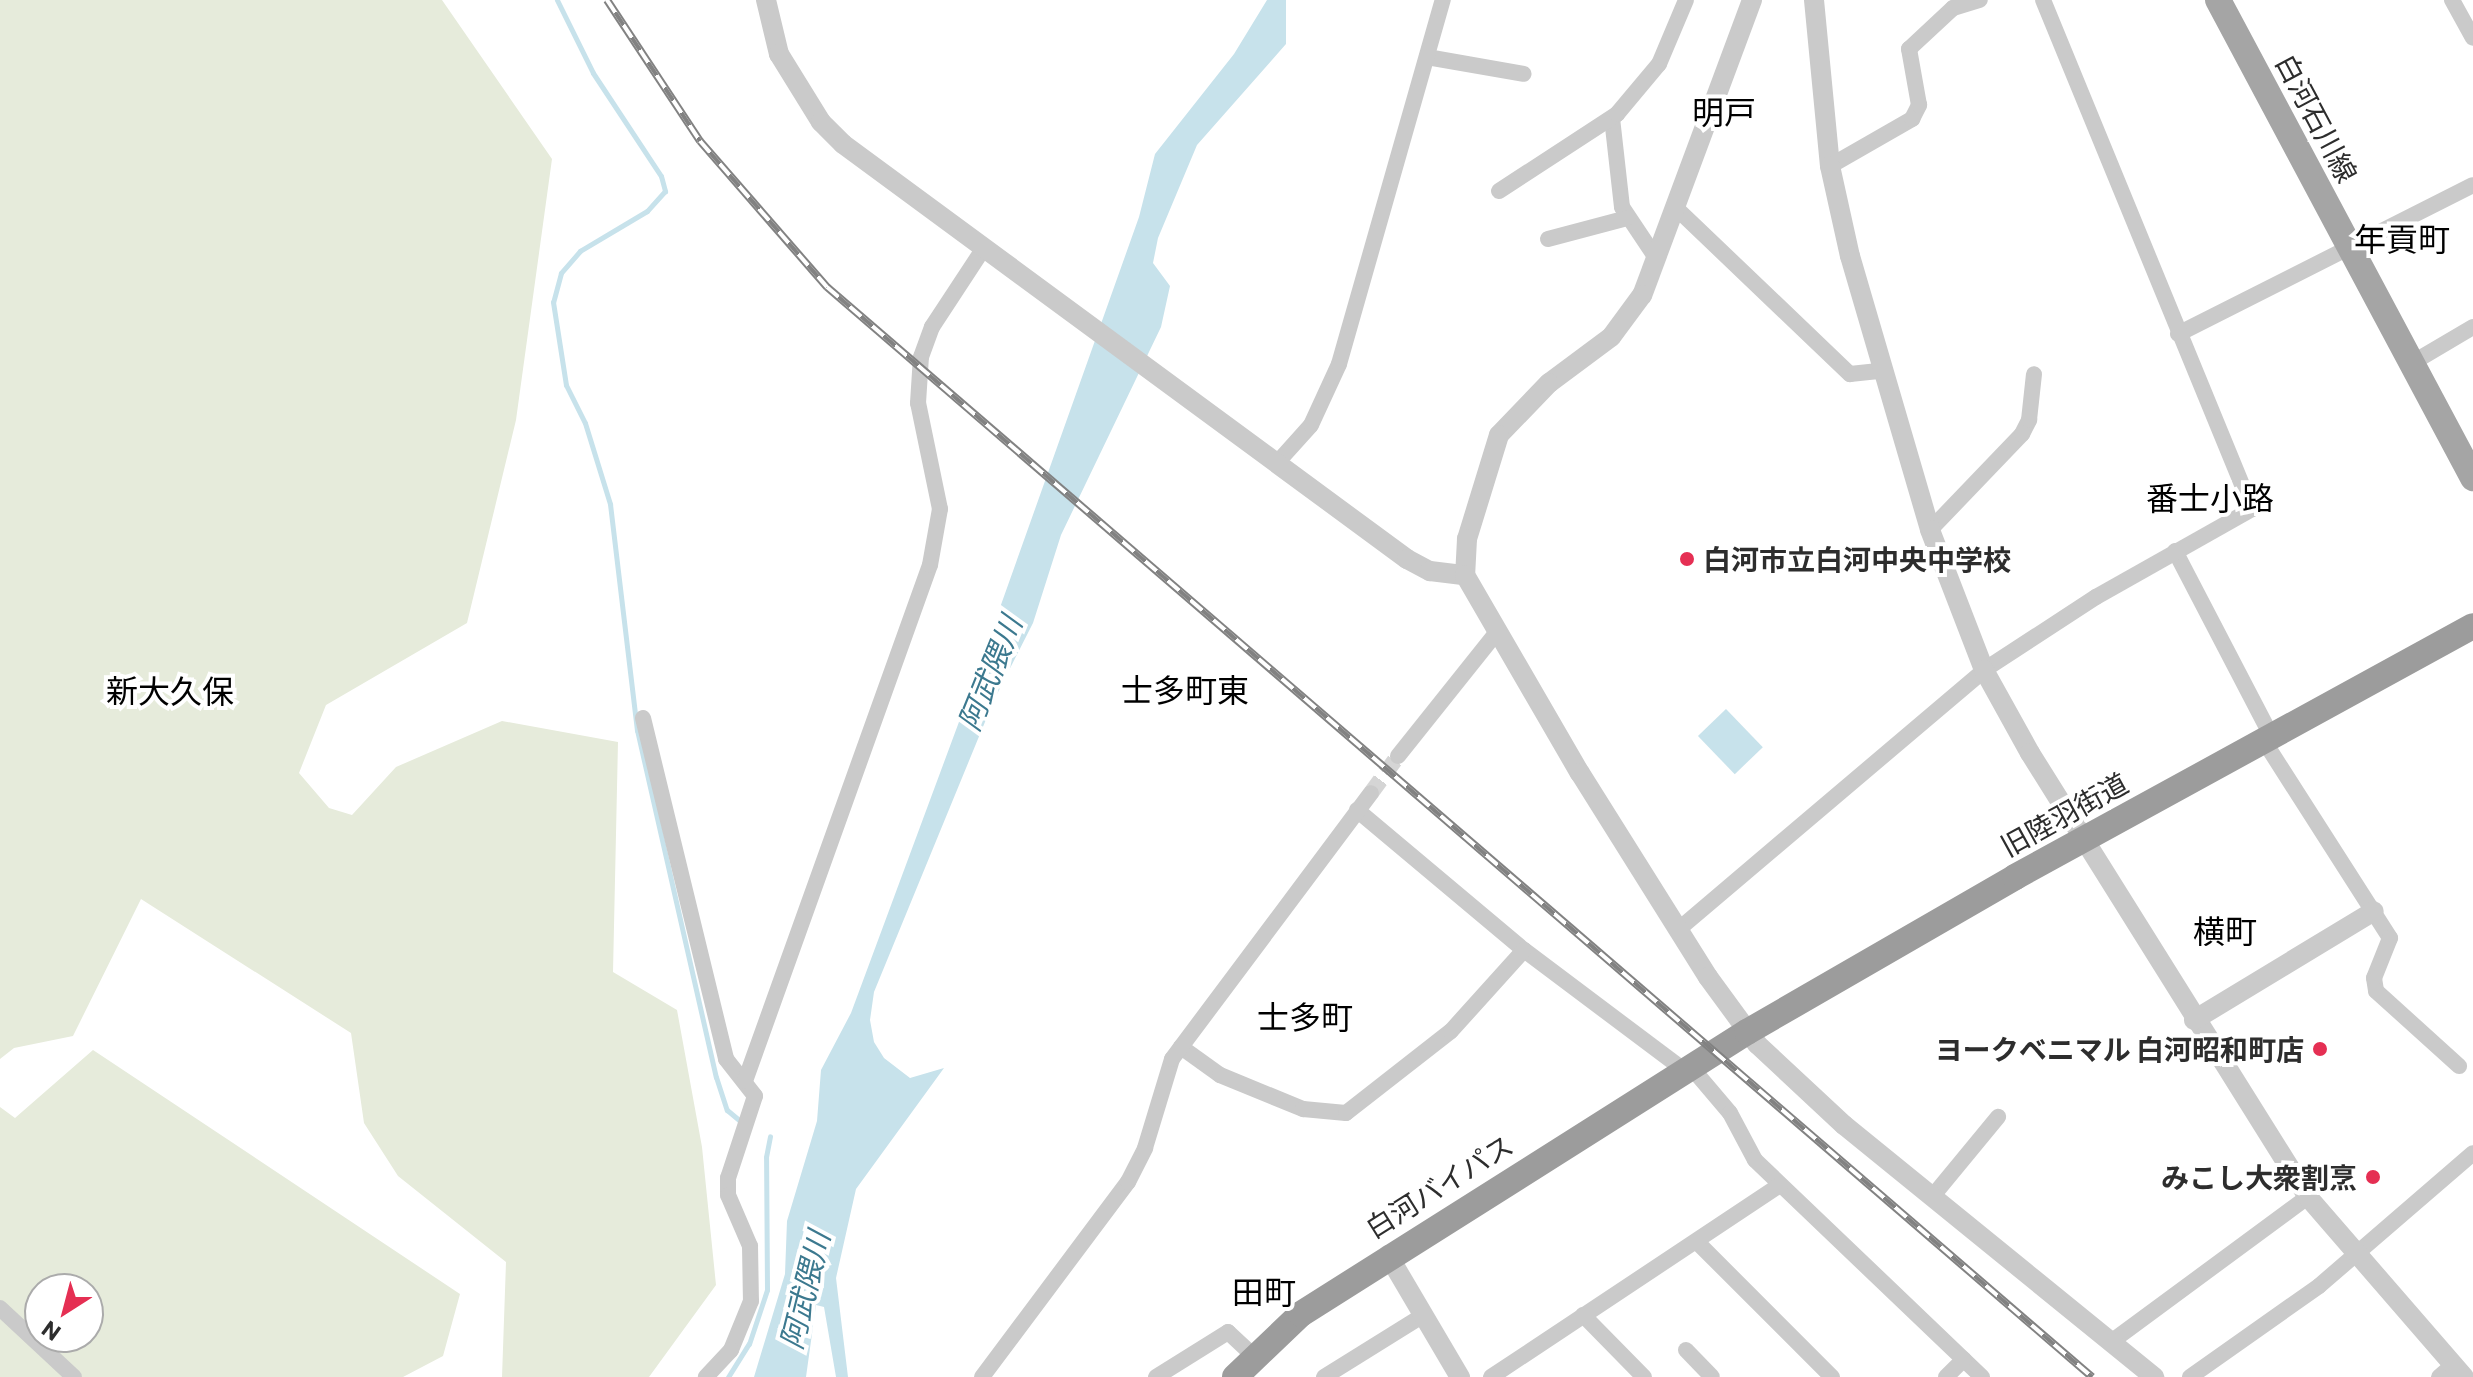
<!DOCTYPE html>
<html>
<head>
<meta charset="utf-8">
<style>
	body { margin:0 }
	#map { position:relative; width:2473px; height:1377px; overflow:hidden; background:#fff; font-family:Commissioner,"Noto Sans JP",sans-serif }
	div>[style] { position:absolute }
	.green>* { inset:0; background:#e6ebdb }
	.water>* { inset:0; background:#c7e2eb; transform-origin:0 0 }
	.stream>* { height:5px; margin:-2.5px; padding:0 2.5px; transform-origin:2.5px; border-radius:2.5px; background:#c7e2eb }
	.minor-tunnel>* { height:16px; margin-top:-8px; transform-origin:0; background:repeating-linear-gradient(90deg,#d5d5d5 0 16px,transparent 0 24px) }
	.minor>* { height:16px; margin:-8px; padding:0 8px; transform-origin:8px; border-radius:8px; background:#cacaca }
	.tertiary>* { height:20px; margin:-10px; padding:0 10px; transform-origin:10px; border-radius:10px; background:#cacaca }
	.primary>* { height:26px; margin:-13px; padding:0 13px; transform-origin:13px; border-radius:13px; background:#a5a5a5 }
	.trunk>* { height:26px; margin:-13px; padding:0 13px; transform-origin:13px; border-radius:13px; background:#9c9c9c }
	.rail>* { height:8px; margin-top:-4px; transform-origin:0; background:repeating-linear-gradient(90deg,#fff 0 15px,#828282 0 30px); box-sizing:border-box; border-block:2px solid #828282 }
	.dots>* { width:22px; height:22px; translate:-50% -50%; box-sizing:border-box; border:4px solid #fff; border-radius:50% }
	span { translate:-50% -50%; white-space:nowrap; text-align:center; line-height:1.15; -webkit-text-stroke:8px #fff; paint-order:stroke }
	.street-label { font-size:28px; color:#2d2d2d }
	.poi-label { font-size:28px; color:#2d2d2d; font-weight:700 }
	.left { translate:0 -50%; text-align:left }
	.right { translate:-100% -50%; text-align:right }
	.water-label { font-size:30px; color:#3c798f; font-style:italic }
	.quarter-label { font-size:32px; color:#000 }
	.north { position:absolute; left:24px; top:1273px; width:80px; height:80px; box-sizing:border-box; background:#fff; border:2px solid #ababab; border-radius:50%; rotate:216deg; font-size:22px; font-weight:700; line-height:32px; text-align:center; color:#2d2d2d }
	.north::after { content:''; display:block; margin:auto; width:28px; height:36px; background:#e52f53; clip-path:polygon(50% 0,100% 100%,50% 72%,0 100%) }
</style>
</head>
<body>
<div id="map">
	<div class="green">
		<div style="clip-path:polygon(0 0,442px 0,552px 159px,516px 420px,467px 623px,326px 705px,299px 773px,329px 808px,352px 815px,396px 767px,502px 721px,618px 742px,613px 972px,677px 1010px,702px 1147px,716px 1285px,649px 1377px,502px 1377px,506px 1262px,398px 1176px,364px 1123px,351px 1033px,141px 899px,73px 1036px,14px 1048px,0 1059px)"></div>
		<div style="clip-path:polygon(evenodd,93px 1050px,460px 1294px,443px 1356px,403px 1377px,0 1377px,0 1107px,15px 1118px,93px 1050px,40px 1289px,88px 1289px,88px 1337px,40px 1337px,40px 1289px)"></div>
	</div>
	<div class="water">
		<div style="clip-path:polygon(1267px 0,1286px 0,1286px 44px,1197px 145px,1158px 238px,1153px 263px,1170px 286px,1161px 327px,1061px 535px,1033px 623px,994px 700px,874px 992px,870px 1020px,874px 1042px,884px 1058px,910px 1078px,944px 1068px,856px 1189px,836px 1278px,848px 1377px,836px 1377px,824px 1307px,816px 1305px,806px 1377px,754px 1377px,785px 1274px,787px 1221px,817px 1121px,821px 1070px,851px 1013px,966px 703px,1139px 217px,1155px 154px,1234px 54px)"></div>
		<div style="left:1726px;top:709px;width:53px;height:39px;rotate:46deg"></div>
	</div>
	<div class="stream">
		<div style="left:557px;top:0;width:81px;rotate:63.7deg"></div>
		<div style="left:593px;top:73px;width:123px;rotate:56.6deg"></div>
		<div style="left:661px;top:176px;width:16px;rotate:75deg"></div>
		<div style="left:665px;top:191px;width:27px;rotate:132deg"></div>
		<div style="left:647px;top:211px;width:78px;rotate:149.2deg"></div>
		<div style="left:580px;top:251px;width:29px;rotate:131deg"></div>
		<div style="left:561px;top:273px;width:30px;rotate:105deg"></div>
		<div style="left:553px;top:302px;width:84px;rotate:81.1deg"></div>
		<div style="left:566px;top:385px;width:42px;rotate:63.4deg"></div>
		<div style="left:585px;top:423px;width:85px;rotate:72.8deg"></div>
		<div style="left:610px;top:504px;width:228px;rotate:83.2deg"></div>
		<div style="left:637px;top:730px;width:356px;rotate:77.2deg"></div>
		<div style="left:716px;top:1077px;width:35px;rotate:72deg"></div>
		<div style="left:727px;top:1110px;width:16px;rotate:40deg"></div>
		<div style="left:728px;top:1377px;width:39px;rotate:-58deg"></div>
		<div style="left:749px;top:1344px;width:57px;rotate:-71.6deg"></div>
		<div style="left:767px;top:1290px;width:133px;rotate:-90.4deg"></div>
		<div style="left:766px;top:1157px;width:21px;rotate:-79deg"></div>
	</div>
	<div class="minor-tunnel">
		<div style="left:1371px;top:793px;width:46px;rotate:-53.9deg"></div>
	</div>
	<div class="minor">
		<div style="left:2452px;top:0;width:43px;rotate:61.1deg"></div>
		<div style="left:1427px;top:57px;width:98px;rotate:9.9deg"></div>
		<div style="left:1612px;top:118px;width:90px;rotate:83.6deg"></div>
		<div style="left:1622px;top:207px;width:61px;rotate:56.3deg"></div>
		<div style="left:1830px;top:166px;width:95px;rotate:-29.8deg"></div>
		<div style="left:1912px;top:119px;width:16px;rotate:-63deg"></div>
		<div style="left:1919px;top:105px;width:57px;rotate:-100.1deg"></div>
		<div style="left:1909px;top:49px;width:60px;rotate:-43deg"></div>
		<div style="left:1953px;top:8px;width:28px;rotate:-17deg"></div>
		<div style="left:1499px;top:191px;width:141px;rotate:-33.1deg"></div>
		<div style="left:1617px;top:114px;width:65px;rotate:-50deg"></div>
		<div style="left:1659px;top:64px;width:69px;rotate:-67.1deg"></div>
		<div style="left:1675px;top:207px;width:242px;rotate:43.7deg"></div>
		<div style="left:1850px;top:374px;width:31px;rotate:-6deg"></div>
		<div style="left:1548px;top:239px;width:82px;rotate:-14.9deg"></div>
		<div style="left:2178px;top:334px;width:330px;rotate:-26.8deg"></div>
		<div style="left:2412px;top:363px;width:71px;rotate:-30.5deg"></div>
		<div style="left:1276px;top:464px;width:52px;rotate:-48.1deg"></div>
		<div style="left:1311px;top:425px;width:67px;rotate:-65.3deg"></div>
		<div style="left:1339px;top:364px;width:379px;rotate:-74.1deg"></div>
		<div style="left:1930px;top:530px;width:133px;rotate:-46.2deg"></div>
		<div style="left:2022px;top:434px;width:16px;rotate:-63deg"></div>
		<div style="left:2029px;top:420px;width:46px;rotate:-83.8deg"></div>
		<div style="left:2175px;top:551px;width:210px;rotate:62.5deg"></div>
		<div style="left:643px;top:718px;width:351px;rotate:76.3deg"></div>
		<div style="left:726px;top:1059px;width:47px;rotate:51.9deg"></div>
		<div style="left:755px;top:1096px;width:86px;rotate:108.2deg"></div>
		<div style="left:728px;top:1178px;width:17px;rotate:90deg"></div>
		<div style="left:728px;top:1195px;width:56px;rotate:66.7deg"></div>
		<div style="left:750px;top:1246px;width:55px;rotate:89deg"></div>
		<div style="left:751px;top:1301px;width:53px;rotate:112.2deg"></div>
		<div style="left:731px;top:1350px;width:37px;rotate:133deg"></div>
		<div style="left:2264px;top:741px;width:234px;rotate:57.4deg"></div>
		<div style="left:2390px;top:938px;width:43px;rotate:111.8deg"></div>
		<div style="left:2374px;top:978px;width:13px;rotate:81deg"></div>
		<div style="left:2376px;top:991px;width:112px;rotate:42.1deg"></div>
		<div style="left:1398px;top:756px;width:159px;rotate:-51.4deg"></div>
		<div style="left:1357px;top:810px;width:218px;rotate:40deg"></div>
		<div style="left:1524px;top:950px;width:201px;rotate:36.9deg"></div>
		<div style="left:1679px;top:929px;width:400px;rotate:-40.3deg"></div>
		<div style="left:1984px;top:670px;width:134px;rotate:-33.1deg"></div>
		<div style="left:2096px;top:597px;width:179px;rotate:-29.4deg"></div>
		<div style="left:2252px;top:509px;width:550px;rotate:-112.32deg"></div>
		<div style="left:1181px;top:1047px;width:48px;rotate:35.7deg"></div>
		<div style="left:1220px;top:1075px;width:90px;rotate:22.3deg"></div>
		<div style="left:1303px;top:1109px;width:43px;rotate:5.3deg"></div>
		<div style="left:1346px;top:1113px;width:133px;rotate:-38deg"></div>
		<div style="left:1451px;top:1031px;width:109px;rotate:-48deg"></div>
		<div style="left:1691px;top:1067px;width:60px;rotate:49.7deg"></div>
		<div style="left:1730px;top:1113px;width:53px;rotate:62deg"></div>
		<div style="left:1755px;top:1160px;width:314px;rotate:43.7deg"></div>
		<div style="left:745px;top:1081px;width:548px;rotate:-70.28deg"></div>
		<div style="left:930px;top:565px;width:57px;rotate:-79.9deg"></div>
		<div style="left:940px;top:509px;width:108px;rotate:-101.7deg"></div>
		<div style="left:918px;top:403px;width:46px;rotate:-86.3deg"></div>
		<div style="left:921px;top:357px;width:32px;rotate:-70deg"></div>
		<div style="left:932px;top:327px;width:91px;rotate:-56.7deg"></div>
		<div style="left:1932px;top:1197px;width:104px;rotate:-50.5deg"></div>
		<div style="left:1697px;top:1242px;width:191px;rotate:45deg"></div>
		<div style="left:0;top:1308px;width:101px;rotate:43deg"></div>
		<div style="left:1583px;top:1315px;width:87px;rotate:45.5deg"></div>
		<div style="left:2111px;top:1342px;width:245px;rotate:-36.4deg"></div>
		<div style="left:1686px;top:1350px;width:37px;rotate:46deg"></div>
		<div style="left:982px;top:1377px;width:244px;rotate:-53.2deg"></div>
		<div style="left:1128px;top:1182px;width:38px;rotate:-63deg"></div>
		<div style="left:1145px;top:1148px;width:93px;rotate:-73.1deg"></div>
		<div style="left:1172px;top:1059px;width:332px;rotate:-53.2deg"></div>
		<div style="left:1156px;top:1377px;width:85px;rotate:-32deg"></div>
		<div style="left:1228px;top:1332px;width:35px;rotate:43deg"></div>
		<div style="left:1324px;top:1377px;width:115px;rotate:-31.9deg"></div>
		<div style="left:1491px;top:1377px;width:347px;rotate:-33.6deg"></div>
		<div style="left:1946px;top:1377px;width:25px;rotate:-45deg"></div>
		<div style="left:2190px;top:1377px;width:158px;rotate:-35.2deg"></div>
		<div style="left:2319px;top:1286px;width:203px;rotate:-40.8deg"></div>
		<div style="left:2439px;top:1377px;width:18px;rotate:-41deg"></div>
	</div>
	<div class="tertiary">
		<div style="left:766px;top:0;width:56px;rotate:76.5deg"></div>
		<div style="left:779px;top:54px;width:80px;rotate:58.3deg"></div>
		<div style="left:821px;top:122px;width:31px;rotate:45deg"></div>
		<div style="left:843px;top:144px;width:700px;rotate:36.35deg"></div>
		<div style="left:1407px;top:559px;width:26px;rotate:28deg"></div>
		<div style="left:1430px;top:571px;width:35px;rotate:7deg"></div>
		<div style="left:1752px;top:0;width:315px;rotate:110.4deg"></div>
		<div style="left:1642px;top:295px;width:52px;rotate:126.4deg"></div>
		<div style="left:1611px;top:337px;width:77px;rotate:143.4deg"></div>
		<div style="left:1549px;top:383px;width:72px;rotate:133.9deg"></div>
		<div style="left:1499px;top:435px;width:109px;rotate:107.1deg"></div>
		<div style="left:1467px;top:539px;width:36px;rotate:93deg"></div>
		<div style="left:1465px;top:575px;width:229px;rotate:59.9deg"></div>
		<div style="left:1580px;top:773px;width:241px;rotate:57.9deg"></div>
		<div style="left:1708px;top:977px;width:83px;rotate:53.8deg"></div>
		<div style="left:1757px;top:1044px;width:119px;rotate:43deg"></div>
		<div style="left:1844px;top:1125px;width:400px;rotate:39.1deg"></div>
		<div style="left:1814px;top:0;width:167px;rotate:84.5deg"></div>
		<div style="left:1830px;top:166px;width:92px;rotate:77.5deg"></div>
		<div style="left:1850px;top:256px;width:285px;rotate:73.7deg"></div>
		<div style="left:1930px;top:530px;width:150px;rotate:68.9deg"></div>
		<div style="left:1984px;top:670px;width:95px;rotate:61deg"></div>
		<div style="left:2030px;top:753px;width:524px;rotate:57.95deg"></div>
		<div style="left:2308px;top:1197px;width:238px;rotate:49.1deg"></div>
		<div style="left:2194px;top:1020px;width:210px;rotate:-31.2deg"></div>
		<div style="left:1388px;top:1255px;width:142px;rotate:59.5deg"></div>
	</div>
	<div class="primary">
		<div style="left:2218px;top:0;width:542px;rotate:61.92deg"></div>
	</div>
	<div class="trunk">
		<div style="left:1235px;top:1377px;width:91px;rotate:-43.7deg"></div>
		<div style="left:1301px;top:1314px;width:528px;rotate:-32.3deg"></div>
		<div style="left:1747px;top:1032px;width:310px;rotate:-30deg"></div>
		<div style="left:2015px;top:877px;width:522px;rotate:-28.72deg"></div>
	</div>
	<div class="rail">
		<div style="left:607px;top:0;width:169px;rotate:56.6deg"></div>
		<div style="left:700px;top:141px;width:194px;rotate:49deg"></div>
		<div style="left:827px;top:287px;width:1670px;rotate:40.75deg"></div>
	</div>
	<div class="dots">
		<div style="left:1687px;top:559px;background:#e52f53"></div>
		<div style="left:2320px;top:1049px;background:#e52f53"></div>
		<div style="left:2373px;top:1177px;background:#e52f53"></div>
	</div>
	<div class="street-label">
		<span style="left:2317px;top:118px;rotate:62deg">白河石川線</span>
		<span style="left:2064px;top:814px;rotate:-29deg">旧陸羽街道</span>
		<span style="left:1439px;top:1186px;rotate:-32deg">白河バイパス</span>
	</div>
	<div class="poi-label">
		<span class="left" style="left:1703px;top:559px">白河市立白河中央中学校</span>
		<span class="right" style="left:2304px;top:1049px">ヨークベニマル 白河昭和町店</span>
		<span class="right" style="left:2357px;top:1177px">みこし大衆割烹</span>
	</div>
	<div class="water-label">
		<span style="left:989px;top:673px;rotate:-68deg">阿武隈川</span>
		<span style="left:804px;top:1290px;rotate:-76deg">阿武隈川</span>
	</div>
	<div class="quarter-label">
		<span style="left:1724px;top:111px">明戸</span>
		<span style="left:2402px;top:238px">年貢町</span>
		<span style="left:2210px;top:497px">番士小路</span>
		<span style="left:1185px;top:689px">士多町東</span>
		<span style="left:170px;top:690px">新大久保</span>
		<span style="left:2225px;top:930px">横町</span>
		<span style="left:1305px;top:1016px">士多町</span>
		<span style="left:1264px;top:1291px">田町</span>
	</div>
	<div class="north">N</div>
</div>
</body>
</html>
